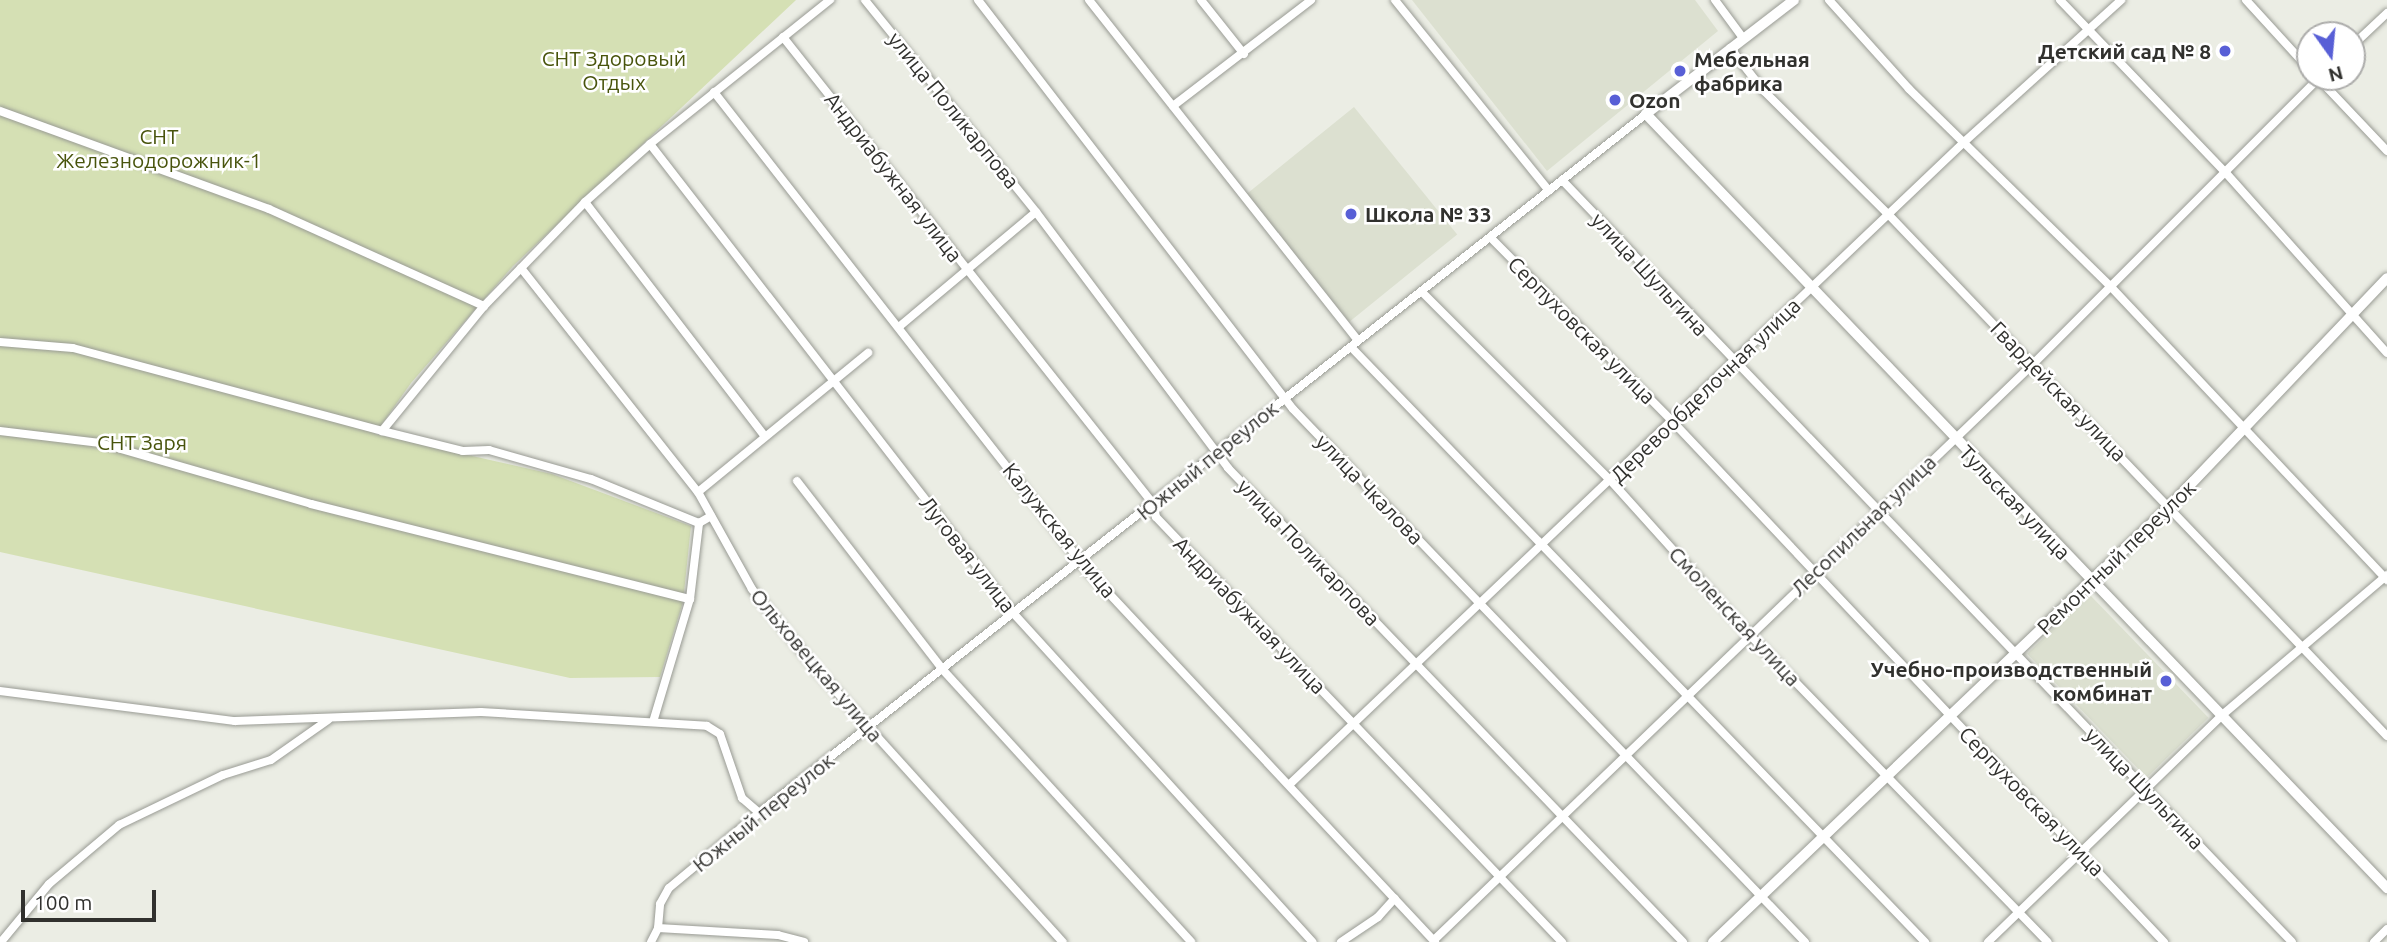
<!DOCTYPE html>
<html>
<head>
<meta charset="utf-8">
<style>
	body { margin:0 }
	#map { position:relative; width:2387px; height:942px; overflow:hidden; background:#ebede4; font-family:Ubuntu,sans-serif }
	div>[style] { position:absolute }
	.built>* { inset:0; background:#dce0d0; transform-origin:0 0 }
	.green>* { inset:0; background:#d5e0b4 }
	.roads { filter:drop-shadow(0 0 2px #999b94) drop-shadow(0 0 2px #999b94) }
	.minor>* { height:8px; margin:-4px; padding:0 4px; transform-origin:4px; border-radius:4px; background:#fff }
	.secondary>* { height:10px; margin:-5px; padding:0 5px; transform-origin:5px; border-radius:5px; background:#fff }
	.dots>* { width:19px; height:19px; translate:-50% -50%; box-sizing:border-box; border:4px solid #fff; border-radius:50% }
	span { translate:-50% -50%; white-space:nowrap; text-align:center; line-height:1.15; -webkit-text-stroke:5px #fff; paint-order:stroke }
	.poi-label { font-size:21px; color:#31312e; font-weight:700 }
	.right { translate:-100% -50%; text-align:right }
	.left { translate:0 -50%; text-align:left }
	.park-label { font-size:21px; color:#48540c }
	.street-label { font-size:21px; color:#31312e }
	.north { position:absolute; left:2296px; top:21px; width:70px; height:70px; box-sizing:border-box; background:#fff; border:2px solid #adadab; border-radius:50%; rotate:165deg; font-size:19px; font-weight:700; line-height:28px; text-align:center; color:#31312e }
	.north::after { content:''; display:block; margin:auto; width:24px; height:32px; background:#585fd6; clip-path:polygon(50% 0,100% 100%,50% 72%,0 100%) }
	.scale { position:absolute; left:21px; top:890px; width:135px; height:32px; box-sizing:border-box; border:4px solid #31312e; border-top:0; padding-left:9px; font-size:21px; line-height:24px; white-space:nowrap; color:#31312e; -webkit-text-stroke:5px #fff; paint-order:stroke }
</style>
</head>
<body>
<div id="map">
	<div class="built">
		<div style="clip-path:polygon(1412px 0,1695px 0,1718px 31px,1547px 171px)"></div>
		<div style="left:1354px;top:107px;width:164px;height:139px;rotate:51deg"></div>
		<div style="left:2089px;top:594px;width:172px;height:86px;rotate:46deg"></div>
	</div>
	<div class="green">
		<div style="clip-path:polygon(0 0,796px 0,513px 266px,411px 383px,375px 434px,552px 474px,691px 526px,683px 602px,660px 677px,570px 678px,0 552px)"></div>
	</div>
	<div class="roads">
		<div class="minor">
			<div style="left:865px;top:0;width:272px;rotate:51.1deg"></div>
			<div style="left:1036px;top:212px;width:320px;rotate:53.1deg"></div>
			<div style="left:1228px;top:468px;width:657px;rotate:46.17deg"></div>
			<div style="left:978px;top:0;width:516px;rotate:52.4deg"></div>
			<div style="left:1293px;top:409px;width:739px;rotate:46.15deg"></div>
			<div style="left:1089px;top:0;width:434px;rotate:51.7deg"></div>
			<div style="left:1201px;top:0;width:69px;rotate:51.5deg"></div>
			<div style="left:1395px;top:0;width:245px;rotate:51.1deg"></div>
			<div style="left:1715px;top:0;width:47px;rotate:53.6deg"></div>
			<div style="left:1829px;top:0;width:120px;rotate:48deg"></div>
			<div style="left:1909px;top:89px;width:283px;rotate:44.4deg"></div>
			<div style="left:2111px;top:287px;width:403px;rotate:46.7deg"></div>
			<div style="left:2060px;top:0;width:240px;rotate:46.2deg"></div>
			<div style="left:2226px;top:173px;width:241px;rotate:48.2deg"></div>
			<div style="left:2246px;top:0;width:95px;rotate:47.6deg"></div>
			<div style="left:783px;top:37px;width:597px;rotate:51.59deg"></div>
			<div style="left:1154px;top:505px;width:12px;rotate:81deg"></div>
			<div style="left:1156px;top:517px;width:588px;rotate:46.31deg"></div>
			<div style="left:2352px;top:46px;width:48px;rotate:-43.3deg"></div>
			<div style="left:1730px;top:48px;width:55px;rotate:51.7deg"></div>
			<div style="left:1764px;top:91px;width:175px;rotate:44.8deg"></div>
			<div style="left:1888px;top:214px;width:722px;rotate:46.29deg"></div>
			<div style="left:2317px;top:77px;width:102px;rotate:46.6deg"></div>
			<div style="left:714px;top:92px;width:608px;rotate:52.02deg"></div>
			<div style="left:1088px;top:571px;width:508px;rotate:46.91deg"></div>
			<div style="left:1173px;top:106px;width:174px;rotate:-37.5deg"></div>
			<div style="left:0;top:111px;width:286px;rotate:20deg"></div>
			<div style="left:269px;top:209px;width:236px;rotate:24.3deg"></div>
			<div style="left:650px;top:144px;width:596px;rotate:52.23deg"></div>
			<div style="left:1015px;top:615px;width:442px;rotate:47.7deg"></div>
			<div style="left:1562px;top:180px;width:1055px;rotate:46.23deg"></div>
			<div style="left:585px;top:202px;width:294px;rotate:52.5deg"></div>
			<div style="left:1491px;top:238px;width:260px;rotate:45.3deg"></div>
			<div style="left:1674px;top:423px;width:714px;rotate:46.65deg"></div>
			<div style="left:521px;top:268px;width:285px;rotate:51.7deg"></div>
			<div style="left:698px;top:492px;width:111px;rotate:60.9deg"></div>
			<div style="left:752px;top:589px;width:102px;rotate:51.3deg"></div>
			<div style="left:816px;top:669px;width:368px;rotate:47.9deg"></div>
			<div style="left:1422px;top:292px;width:267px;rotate:45deg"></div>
			<div style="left:1611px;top:481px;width:206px;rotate:48deg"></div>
			<div style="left:1749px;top:634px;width:429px;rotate:45.9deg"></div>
			<div style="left:900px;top:326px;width:177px;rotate:-40deg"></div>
			<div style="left:0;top:342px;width:73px;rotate:4.7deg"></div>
			<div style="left:73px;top:348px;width:320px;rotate:15deg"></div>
			<div style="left:382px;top:431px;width:83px;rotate:13.9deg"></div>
			<div style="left:463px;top:451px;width:26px;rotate:-2deg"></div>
			<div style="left:489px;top:450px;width:106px;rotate:15.9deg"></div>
			<div style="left:591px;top:479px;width:117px;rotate:22.2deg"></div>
			<div style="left:699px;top:523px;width:14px;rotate:-30deg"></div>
			<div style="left:1351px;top:347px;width:827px;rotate:46.03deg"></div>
			<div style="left:0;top:431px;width:101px;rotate:6.8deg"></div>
			<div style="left:100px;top:443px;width:220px;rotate:16.1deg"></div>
			<div style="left:311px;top:504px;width:391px;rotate:14.1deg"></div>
			<div style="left:382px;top:431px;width:161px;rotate:-50.8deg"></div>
			<div style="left:484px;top:306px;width:145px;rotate:-45.8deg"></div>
			<div style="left:585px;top:202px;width:87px;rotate:-41.7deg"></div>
			<div style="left:650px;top:144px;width:231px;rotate:-38.7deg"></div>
			<div style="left:797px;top:481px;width:239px;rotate:52.3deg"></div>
			<div style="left:943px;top:670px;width:368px;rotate:47.6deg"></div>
			<div style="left:698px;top:492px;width:220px;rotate:-39.3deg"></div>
			<div style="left:0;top:691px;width:237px;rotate:7.3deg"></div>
			<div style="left:235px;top:721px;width:246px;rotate:-2.1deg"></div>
			<div style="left:481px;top:712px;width:226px;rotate:3.5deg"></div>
			<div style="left:707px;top:726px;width:15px;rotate:32deg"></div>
			<div style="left:720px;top:734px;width:68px;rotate:71deg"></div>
			<div style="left:742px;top:798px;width:23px;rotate:41deg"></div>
			<div style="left:653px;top:722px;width:128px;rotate:-73.3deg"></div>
			<div style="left:690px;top:599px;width:77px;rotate:-83.2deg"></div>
			<div style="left:1291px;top:783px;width:929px;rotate:-43.6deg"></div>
			<div style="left:1964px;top:142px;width:212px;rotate:-42.1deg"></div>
			<div style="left:658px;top:928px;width:120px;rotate:3.3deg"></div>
			<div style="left:778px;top:935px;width:27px;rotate:15deg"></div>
			<div style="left:1434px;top:940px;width:831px;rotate:-43.88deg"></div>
			<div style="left:2033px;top:364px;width:406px;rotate:-45deg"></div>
			<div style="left:1px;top:942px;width:75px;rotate:-50.4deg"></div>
			<div style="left:49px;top:884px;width:92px;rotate:-40.1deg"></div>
			<div style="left:119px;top:825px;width:115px;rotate:-25.7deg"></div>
			<div style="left:223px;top:775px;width:50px;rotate:-17.4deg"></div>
			<div style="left:271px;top:760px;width:70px;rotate:-35.1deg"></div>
			<div style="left:651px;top:942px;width:16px;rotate:-63deg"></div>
			<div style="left:658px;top:928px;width:24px;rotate:-85deg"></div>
			<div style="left:660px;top:904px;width:18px;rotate:-61deg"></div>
			<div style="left:669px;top:888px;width:117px;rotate:-39.8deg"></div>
			<div style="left:759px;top:813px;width:1129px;rotate:-38.24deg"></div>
			<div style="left:1341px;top:942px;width:45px;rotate:-34deg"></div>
			<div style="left:1378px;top:917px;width:25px;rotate:-48deg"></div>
			<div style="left:1988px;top:942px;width:325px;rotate:-44.1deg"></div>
			<div style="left:2221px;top:716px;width:218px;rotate:-40.3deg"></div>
			<div style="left:2374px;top:942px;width:18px;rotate:-45deg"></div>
		</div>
		<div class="secondary">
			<div style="left:1794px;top:0;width:187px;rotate:142.4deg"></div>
			<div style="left:1646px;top:114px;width:1072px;rotate:46.25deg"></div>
			<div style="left:1713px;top:942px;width:630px;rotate:-43.65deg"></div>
			<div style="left:2169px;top:507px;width:316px;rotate:-46.4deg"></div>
		</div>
	</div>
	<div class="dots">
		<div style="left:2225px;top:51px;background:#585fd6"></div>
		<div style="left:1680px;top:71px;background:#585fd6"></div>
		<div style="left:1615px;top:100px;background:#585fd6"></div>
		<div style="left:1351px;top:214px;background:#585fd6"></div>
		<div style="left:2166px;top:681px;background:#585fd6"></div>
	</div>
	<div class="poi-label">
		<span class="right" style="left:2211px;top:51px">Детский сад № 8</span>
		<span class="left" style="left:1694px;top:71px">Мебельная<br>фабрика</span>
		<span class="left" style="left:1629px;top:100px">Ozon</span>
		<span class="left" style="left:1365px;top:214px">Школа № 33</span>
		<span class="right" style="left:2152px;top:681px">Учебно-производственный<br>комбинат</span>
	</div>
	<div class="park-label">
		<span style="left:614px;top:70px">СНТ Здоровый<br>Отдых</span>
		<span style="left:159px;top:148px">СНТ<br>Железнодорожник-1</span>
		<span style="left:142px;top:442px">СНТ Заря</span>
	</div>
	<div class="street-label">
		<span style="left:954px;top:110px;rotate:51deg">улица Поликарпова</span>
		<span style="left:894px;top:177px;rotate:52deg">Андриабужная улица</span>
		<span style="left:1650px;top:274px;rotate:47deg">улица Шульгина</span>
		<span style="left:1582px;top:330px;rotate:45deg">Серпуховская улица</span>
		<span style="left:1705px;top:390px;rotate:-44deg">Деревообделочная улица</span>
		<span style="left:2059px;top:391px;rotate:46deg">Гвардейская улица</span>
		<span style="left:1207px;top:460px;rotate:-39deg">Южный переулок</span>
		<span style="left:1370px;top:489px;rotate:46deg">улица Чкалова</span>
		<span style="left:2015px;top:502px;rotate:46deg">Тульская улица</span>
		<span style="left:1863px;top:525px;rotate:-44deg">Лесопильная улица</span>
		<span style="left:1060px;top:530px;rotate:51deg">Калужская улица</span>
		<span style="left:1309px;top:552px;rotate:46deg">улица Поликарпова</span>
		<span style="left:968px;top:554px;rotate:52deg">Луговая улица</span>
		<span style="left:2116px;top:557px;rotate:-44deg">Ремонтный переулок</span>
		<span style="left:1250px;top:615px;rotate:46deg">Андриабужная улица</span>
		<span style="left:1735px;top:616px;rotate:47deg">Смоленская улица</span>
		<span style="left:817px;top:665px;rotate:50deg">Ольховецкая улица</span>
		<span style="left:2145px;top:788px;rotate:46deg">улица Шульгина</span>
		<span style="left:2032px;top:801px;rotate:46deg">Серпуховская улица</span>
		<span style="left:763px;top:812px;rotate:-39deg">Южный переулок</span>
	</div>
	<div class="north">N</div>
	<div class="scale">100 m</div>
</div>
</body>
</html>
